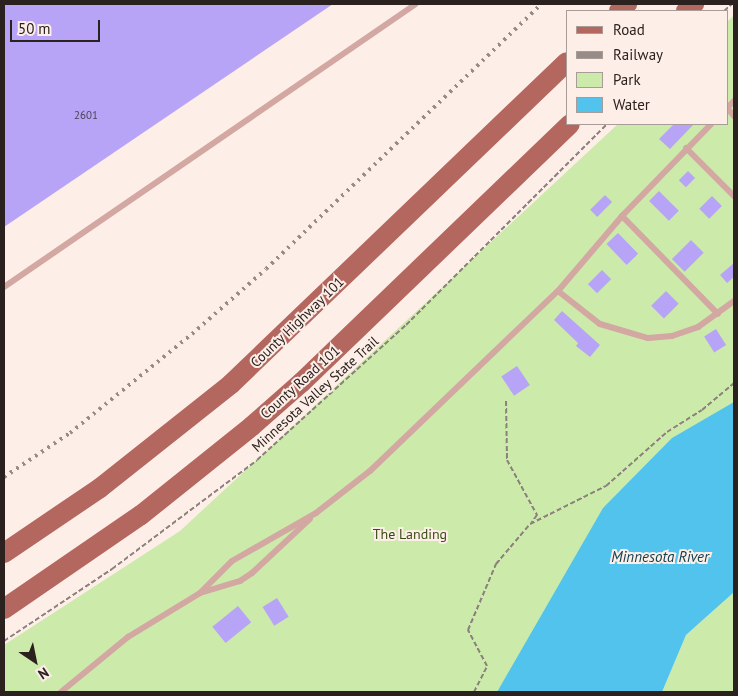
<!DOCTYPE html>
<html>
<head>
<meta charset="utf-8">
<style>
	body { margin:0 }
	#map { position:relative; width:738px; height:696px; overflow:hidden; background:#fdeee8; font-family:"PT Sans",sans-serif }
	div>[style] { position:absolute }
	.green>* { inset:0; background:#cceaaa }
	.water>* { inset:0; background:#51c3ec }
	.building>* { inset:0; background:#b7a4f7; transform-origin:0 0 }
	.path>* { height:2px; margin-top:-1px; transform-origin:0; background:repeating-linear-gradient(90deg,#8c807c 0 5px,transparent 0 7.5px) }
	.lane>* { height:6px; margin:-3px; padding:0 3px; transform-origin:3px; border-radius:3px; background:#d3a7a2 }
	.primary>* { height:20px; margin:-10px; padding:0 10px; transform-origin:10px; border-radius:10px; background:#b3675f }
	.rail>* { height:4px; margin-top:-2px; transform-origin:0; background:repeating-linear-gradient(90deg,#988c88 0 2.5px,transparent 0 7.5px) }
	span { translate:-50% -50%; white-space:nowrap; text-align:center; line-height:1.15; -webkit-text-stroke:4px #fdeee8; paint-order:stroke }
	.number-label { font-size:11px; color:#4e4255 }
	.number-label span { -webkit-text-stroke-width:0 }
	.street-label { font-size:14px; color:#2b221f }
	.park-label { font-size:14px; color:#364d11 }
	.water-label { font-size:15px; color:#0c3f50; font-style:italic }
	.frame { position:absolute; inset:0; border:5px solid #2b221f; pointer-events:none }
	.legend { position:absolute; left:566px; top:10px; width:162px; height:115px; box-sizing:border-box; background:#fdeee8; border:1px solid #a99c98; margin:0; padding:6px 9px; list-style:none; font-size:15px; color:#2b221f }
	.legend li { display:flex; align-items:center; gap:10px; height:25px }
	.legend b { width:25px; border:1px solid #a99c98 }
	.north { position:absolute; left:10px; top:636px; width:50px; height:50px; -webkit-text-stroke:4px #fdeee8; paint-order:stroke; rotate:146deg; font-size:14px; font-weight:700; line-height:20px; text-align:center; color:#2b221f }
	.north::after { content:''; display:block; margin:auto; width:18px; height:22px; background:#2b221f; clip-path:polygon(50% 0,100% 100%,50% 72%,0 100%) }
	.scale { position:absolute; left:10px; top:20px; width:90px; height:22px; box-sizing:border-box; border:2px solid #2b221f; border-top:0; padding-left:6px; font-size:15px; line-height:18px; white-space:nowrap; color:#2b221f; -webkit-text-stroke:4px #fdeee8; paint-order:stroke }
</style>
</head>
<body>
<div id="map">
	<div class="green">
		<div style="clip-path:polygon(734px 15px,734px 402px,506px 677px,497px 692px,4px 692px,4px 645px,180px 531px,618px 124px,727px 124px,727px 22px)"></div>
		<div style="clip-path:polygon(734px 577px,734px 692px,662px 692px,686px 635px,715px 609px)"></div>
	</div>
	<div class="water">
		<div style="clip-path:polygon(734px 402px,734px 592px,686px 635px,662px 692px,497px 692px,603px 508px,672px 438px)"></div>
	</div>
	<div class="building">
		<div style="clip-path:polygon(4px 4px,333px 4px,4px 227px)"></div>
		<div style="clip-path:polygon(674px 124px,694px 124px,670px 149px,659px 139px)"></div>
		<div style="left:688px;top:171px;width:10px;height:13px;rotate:45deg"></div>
		<div style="left:659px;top:191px;width:28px;height:14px;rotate:45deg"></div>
		<div style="left:605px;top:195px;width:10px;height:21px;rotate:45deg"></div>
		<div style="left:712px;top:196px;width:14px;height:18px;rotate:45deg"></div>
		<div style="left:618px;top:233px;width:29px;height:16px;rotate:46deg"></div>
		<div style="left:691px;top:240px;width:18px;height:27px;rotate:45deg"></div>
		<div style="clip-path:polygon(734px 263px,734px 277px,727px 283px,720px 275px)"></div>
		<div style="left:602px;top:270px;width:13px;height:20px;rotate:45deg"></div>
		<div style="left:666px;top:291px;width:18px;height:21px;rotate:45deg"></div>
		<div style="clip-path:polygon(562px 311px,600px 345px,590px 357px,576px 346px,578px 343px,554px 320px)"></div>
		<div style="left:716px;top:329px;width:19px;height:14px;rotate:58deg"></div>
		<div style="left:517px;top:366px;width:23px;height:19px;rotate:56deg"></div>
		<div style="left:277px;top:598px;width:22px;height:17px;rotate:58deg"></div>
		<div style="left:238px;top:606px;width:21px;height:33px;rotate:51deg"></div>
	</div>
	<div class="path">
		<div style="left:724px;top:11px;width:11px;rotate:-41deg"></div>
		<div style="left:506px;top:401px;width:59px;rotate:89deg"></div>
		<div style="left:507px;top:460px;width:63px;rotate:61.4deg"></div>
		<div style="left:537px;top:515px;width:9px;rotate:126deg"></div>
		<div style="left:4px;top:641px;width:130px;rotate:-33.7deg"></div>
		<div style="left:112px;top:569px;width:181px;rotate:-36.9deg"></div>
		<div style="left:257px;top:460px;width:201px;rotate:-42.2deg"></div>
		<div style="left:406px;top:325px;width:284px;rotate:-45deg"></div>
		<div style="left:474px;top:692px;width:29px;rotate:-63deg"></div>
		<div style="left:487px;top:666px;width:41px;rotate:-117.8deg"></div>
		<div style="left:468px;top:630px;width:72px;rotate:-67deg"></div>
		<div style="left:496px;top:564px;width:52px;rotate:-49.6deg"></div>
		<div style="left:530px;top:524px;width:85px;rotate:-26.6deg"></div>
		<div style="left:606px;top:486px;width:81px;rotate:-41.5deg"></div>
		<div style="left:667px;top:432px;width:41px;rotate:-32.2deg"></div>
		<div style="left:702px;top:410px;width:42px;rotate:-40.2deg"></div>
	</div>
	<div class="lane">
		<div style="left:727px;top:108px;width:10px;rotate:-45deg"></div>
		<div style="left:727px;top:108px;width:11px;rotate:49deg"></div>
		<div style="left:686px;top:148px;width:68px;rotate:45deg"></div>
		<div style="left:622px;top:216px;width:137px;rotate:45.6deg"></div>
		<div style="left:4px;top:287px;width:499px;rotate:-34.5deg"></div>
		<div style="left:558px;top:291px;width:53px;rotate:38.2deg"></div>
		<div style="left:600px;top:324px;width:50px;rotate:16.3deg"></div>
		<div style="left:648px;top:338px;width:24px;rotate:-5deg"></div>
		<div style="left:672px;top:336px;width:28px;rotate:-19deg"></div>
		<div style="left:698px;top:327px;width:44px;rotate:-35.8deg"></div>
		<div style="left:200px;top:593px;width:42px;rotate:-16.7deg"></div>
		<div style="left:240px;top:581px;width:14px;rotate:-34deg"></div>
		<div style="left:252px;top:573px;width:79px;rotate:-43deg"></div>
		<div style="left:61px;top:692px;width:87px;rotate:-39.4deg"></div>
		<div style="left:128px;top:637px;width:84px;rotate:-31.4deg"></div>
		<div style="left:200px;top:593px;width:45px;rotate:-45deg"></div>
		<div style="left:232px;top:561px;width:97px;rotate:-29.7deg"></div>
		<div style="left:316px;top:513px;width:68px;rotate:-37.9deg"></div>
		<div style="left:370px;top:471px;width:260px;rotate:-43.8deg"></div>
		<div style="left:558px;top:291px;width:99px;rotate:-49.5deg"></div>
		<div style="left:622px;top:216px;width:128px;rotate:-45.9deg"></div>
	</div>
	<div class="primary">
		<div style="left:619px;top:11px;width:11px;rotate:-41deg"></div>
		<div style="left:686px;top:11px;width:11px;rotate:-41deg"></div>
		<div style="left:4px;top:553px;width:116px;rotate:-34.1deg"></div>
		<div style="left:100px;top:488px;width:167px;rotate:-38.4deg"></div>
		<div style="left:231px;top:384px;width:465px;rotate:-43.8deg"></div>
		<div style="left:4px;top:609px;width:166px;rotate:-34.5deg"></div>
		<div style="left:141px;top:515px;width:142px;rotate:-38.7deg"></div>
		<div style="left:252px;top:426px;width:65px;rotate:-41.3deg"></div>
		<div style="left:301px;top:383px;width:373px;rotate:-43.9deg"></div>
	</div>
	<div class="rail">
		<div style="left:4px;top:477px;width:79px;rotate:-33.7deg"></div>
		<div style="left:70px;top:433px;width:157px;rotate:-39.1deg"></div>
		<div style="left:192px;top:334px;width:98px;rotate:-41.3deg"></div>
		<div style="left:266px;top:269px;width:382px;rotate:-43.9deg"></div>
	</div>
	<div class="number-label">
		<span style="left:86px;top:115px">2601</span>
	</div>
	<div class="street-label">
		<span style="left:297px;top:322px;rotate:-44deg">County Highway 101</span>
		<span style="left:300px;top:382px;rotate:-42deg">County Road 101</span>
		<span style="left:315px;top:394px;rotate:-42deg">Minnesota Valley State Trail</span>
	</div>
	<div class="park-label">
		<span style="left:410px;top:534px">The Landing</span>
	</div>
	<div class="water-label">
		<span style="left:660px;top:557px">Minnesota River</span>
	</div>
	<div class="frame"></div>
	<ul class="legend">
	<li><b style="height:6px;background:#b3675f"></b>Road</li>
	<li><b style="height:6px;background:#988c88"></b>Railway</li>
	<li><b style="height:14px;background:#cceaaa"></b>Park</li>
	<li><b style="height:14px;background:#51c3ec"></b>Water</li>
	</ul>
	<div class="north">N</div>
	<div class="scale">50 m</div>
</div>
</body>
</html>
